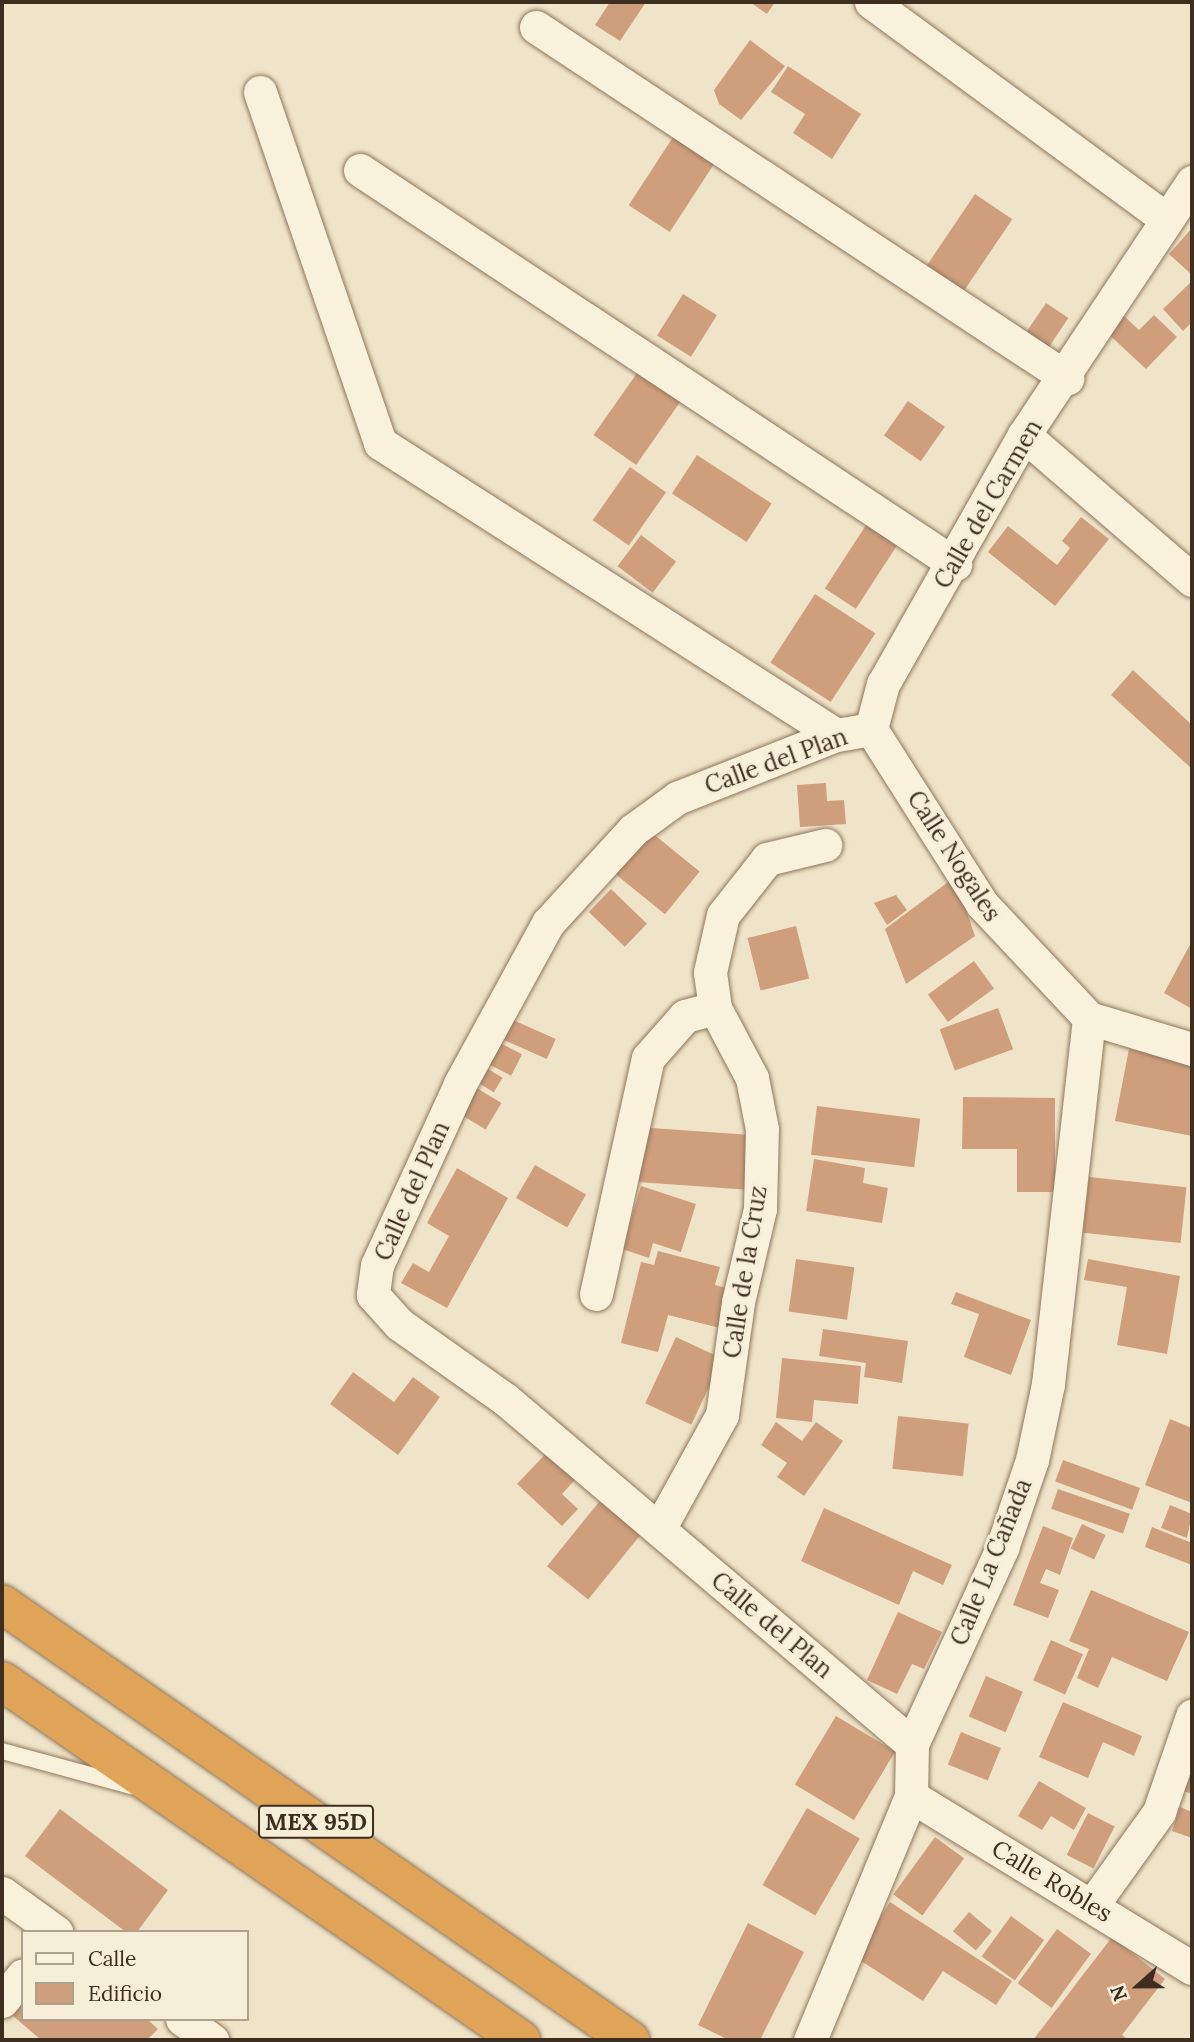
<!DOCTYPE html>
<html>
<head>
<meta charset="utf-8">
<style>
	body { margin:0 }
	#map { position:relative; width:1194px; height:2042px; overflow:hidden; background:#f0e4c8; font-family:Lora,serif }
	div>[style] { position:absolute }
	.building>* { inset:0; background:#cf9f7d; transform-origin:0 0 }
	.roads { filter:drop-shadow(0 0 2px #8d765c) drop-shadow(0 0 2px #8d765c) }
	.service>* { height:16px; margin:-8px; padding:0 8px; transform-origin:8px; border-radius:8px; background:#faf1dc }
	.minor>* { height:33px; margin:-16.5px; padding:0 16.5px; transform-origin:16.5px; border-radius:16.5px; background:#faf1dc }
	.motorway>* { height:38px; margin:-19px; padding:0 19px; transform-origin:19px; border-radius:19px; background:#e0a458 }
	span { translate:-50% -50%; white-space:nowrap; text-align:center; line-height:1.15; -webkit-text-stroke:6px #f7eed8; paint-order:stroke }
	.shield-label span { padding:2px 5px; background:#f7eed8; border:2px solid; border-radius:5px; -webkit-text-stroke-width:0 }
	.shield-label { font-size:23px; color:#3d2e20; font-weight:700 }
	.street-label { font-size:24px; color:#3d2e20 }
	.frame { position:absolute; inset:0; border:4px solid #3d2e20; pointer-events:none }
	.legend { position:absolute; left:21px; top:1930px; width:228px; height:91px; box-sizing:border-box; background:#f7eed8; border:2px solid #ada18e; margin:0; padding:9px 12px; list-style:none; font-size:21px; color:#3d2e20 }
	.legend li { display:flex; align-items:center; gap:14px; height:35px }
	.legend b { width:35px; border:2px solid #ada18e }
	.north { position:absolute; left:1103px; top:1951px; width:70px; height:70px; -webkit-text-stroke:5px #f7eed8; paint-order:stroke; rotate:249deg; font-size:19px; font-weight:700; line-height:28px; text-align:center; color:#3d2e20 }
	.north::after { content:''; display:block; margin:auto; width:24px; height:32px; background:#3d2e20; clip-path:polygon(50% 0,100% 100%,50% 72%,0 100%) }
</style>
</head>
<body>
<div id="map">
	<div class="building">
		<div style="clip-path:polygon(610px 2px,646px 2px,620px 41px,595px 25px)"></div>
		<div style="clip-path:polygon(750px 2px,775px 2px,767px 14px)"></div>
		<div style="clip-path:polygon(750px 40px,785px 66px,741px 120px,719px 104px,714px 90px)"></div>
		<div style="clip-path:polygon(788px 66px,861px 114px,832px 159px,793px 133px,805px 114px,771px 92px)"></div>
		<div style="left:675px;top:134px;width:49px;height:85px;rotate:33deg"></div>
		<div style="left:975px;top:194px;width:45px;height:86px;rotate:34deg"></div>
		<div style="clip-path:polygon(1192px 228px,1192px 275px,1169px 254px)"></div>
		<div style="clip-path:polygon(1192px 281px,1192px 322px,1183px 331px,1163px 309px)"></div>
		<div style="left:683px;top:294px;width:40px;height:49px;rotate:32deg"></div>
		<div style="left:1046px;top:303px;width:27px;height:36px;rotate:34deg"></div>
		<div style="clip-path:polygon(1121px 313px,1139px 330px,1154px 315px,1177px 337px,1146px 369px,1105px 331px)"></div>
		<div style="left:644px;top:363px;width:52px;height:88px;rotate:35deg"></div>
		<div style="left:908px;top:401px;width:45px;height:42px;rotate:35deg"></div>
		<div style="left:697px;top:455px;width:89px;height:46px;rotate:33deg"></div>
		<div style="left:630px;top:467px;width:44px;height:65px;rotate:35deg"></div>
		<div style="clip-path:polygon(1081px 517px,1109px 539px,1055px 606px,988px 552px,1008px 526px,1057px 565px,1070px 548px,1062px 541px)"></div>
		<div style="left:870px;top:519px;width:37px;height:83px;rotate:33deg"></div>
		<div style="left:641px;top:535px;width:44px;height:39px;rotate:37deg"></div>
		<div style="left:815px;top:594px;width:72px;height:82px;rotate:33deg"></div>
		<div style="clip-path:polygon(1133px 670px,1192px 725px,1192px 769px,1111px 695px)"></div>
		<div style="clip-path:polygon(826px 783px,827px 801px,844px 800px,846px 824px,800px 827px,797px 785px)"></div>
		<div style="left:646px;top:828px;width:69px;height:55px;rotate:39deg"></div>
		<div style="clip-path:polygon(955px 877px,975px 936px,906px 984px,885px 929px)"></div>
		<div style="left:611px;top:889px;width:50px;height:32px;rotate:44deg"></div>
		<div style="clip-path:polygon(896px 895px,907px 910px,887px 925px,874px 903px)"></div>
		<div style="left:796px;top:926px;width:54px;height:50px;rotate:76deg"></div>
		<div style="clip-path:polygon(1192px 941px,1192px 1009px,1164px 993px)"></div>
		<div style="left:974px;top:961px;width:34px;height:57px;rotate:54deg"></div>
		<div style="left:998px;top:1008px;width:44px;height:62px;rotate:70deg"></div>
		<div style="left:511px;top:1019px;width:49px;height:22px;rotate:24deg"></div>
		<div style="left:498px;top:1042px;width:27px;height:24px;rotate:27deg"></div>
		<div style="clip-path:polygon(1129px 1049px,1192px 1061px,1192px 1136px,1115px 1121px)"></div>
		<div style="left:488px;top:1069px;width:17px;height:17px;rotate:31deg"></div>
		<div style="left:475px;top:1087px;width:31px;height:31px;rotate:31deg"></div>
		<div style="clip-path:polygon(963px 1097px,1055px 1098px,1055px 1192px,1017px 1192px,1017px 1149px,962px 1149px)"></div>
		<div style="left:817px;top:1106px;width:104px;height:49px;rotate:7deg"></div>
		<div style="left:638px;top:1127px;width:113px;height:55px;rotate:4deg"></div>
		<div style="clip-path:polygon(814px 1159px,865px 1168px,863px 1183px,888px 1188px,882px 1223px,806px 1211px)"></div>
		<div style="left:535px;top:1165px;width:59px;height:38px;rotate:30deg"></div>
		<div style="clip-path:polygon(457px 1168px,508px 1198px,447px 1308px,401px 1283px,413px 1263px,429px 1272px,449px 1236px,427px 1223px)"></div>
		<div style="left:1089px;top:1177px;width:98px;height:56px;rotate:6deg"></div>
		<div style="clip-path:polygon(641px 1186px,696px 1204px,681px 1252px,653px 1243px,649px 1258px,622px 1249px)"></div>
		<div style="clip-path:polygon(658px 1251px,720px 1267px,715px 1285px,730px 1289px,720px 1328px,668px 1315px,658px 1352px,621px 1343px,641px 1262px,654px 1265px)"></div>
		<div style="left:796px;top:1259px;width:59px;height:53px;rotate:8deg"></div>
		<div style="clip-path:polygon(1088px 1259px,1180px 1276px,1167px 1354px,1117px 1345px,1127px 1287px,1084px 1280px)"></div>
		<div style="clip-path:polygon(956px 1292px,1031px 1320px,1011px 1375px,964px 1357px,979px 1314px,951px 1304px)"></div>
		<div style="clip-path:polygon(823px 1329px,908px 1341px,902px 1383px,864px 1377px,866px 1363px,819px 1356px)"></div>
		<div style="left:676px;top:1337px;width:51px;height:73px;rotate:25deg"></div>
		<div style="clip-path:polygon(782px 1358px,861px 1366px,858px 1404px,814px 1400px,812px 1422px,776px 1418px)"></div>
		<div style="clip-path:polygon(353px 1372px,394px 1402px,413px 1377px,440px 1397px,398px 1455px,330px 1404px)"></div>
		<div style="left:898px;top:1416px;width:71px;height:53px;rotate:6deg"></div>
		<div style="clip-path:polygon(1170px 1419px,1192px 1428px,1192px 1503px,1145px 1485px)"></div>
		<div style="clip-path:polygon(776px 1422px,802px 1441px,816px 1422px,843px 1441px,804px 1496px,777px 1477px,787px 1463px,761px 1445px)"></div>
		<div style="clip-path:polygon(554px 1445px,582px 1472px,562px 1494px,578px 1509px,562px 1526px,517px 1484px)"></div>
		<div style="left:1063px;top:1460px;width:82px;height:23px;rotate:20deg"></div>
		<div style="left:1058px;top:1489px;width:76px;height:21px;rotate:19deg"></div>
		<div style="left:603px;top:1497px;width:53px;height:89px;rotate:39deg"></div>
		<div style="clip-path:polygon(1170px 1505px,1192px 1514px,1187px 1538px,1161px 1528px)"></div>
		<div style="clip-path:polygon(824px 1508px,952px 1565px,943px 1585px,913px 1571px,899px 1605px,801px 1561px)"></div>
		<div style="left:1082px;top:1524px;width:26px;height:27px;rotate:25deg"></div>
		<div style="clip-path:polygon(1043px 1526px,1073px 1538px,1060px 1575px,1046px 1569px,1040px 1583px,1059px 1590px,1048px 1618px,1013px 1605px)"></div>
		<div style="clip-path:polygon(1152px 1527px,1192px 1543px,1192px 1565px,1145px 1547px)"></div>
		<div style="clip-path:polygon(1091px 1590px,1189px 1632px,1167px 1681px,1112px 1657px,1098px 1688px,1077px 1678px,1089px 1649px,1069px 1641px)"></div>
		<div style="clip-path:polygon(898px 1612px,942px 1632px,924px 1669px,912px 1664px,897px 1694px,867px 1680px)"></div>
		<div style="left:1051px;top:1640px;width:35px;height:44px;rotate:24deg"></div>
		<div style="left:986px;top:1676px;width:40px;height:44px;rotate:23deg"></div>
		<div style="clip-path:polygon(1063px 1702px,1142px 1736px,1134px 1756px,1103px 1742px,1088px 1778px,1039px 1757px)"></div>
		<div style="left:836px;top:1716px;width:69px;height:80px;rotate:31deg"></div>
		<div style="left:961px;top:1732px;width:43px;height:35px;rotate:22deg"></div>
		<div style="clip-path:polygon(1192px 1772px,1192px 1794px,1184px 1791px)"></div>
		<div style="clip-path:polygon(1039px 1781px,1086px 1808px,1074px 1830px,1051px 1816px,1042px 1830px,1018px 1816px)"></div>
		<div style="clip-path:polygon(1180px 1807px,1192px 1812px,1192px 1838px,1172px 1831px)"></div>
		<div style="left:807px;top:1808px;width:61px;height:89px;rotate:30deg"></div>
		<div style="clip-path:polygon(60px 1809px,168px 1890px,137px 1932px,126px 1932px,25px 1856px)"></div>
		<div style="left:1088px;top:1813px;width:30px;height:47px;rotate:27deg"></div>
		<div style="left:935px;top:1837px;width:36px;height:71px;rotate:36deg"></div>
		<div style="clip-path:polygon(890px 1902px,1012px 1981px,996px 2005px,943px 1971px,923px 2001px,855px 1957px)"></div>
		<div style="left:969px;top:1912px;width:30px;height:25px;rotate:40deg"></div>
		<div style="left:1011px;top:1916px;width:41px;height:50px;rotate:36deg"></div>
		<div style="clip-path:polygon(748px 1923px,804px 1952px,760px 2040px,729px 2040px,698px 2025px)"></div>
		<div style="left:1057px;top:1929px;width:42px;height:67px;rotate:36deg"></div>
		<div style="clip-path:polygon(1112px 1937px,1165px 1979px,1122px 2035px,1129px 2040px,1033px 2040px)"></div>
		<div style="clip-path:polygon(23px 1987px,23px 2019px,147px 2019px,158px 2029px,147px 2040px,41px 2040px,4px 2008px)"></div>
	</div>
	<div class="roads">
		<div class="service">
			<div style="left:2px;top:1751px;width:134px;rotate:15.2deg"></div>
		</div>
		<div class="minor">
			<div style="left:871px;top:2px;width:366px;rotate:36.3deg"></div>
			<div style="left:536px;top:27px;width:637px;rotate:33.47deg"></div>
			<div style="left:260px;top:92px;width:371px;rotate:71.1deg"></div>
			<div style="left:380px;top:443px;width:541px;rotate:32.63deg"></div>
			<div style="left:360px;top:170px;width:714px;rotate:33.51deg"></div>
			<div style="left:1024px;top:435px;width:222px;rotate:40.8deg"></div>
			<div style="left:871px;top:729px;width:36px;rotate:170deg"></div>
			<div style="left:836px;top:735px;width:171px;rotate:158.4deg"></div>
			<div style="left:677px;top:798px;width:54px;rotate:144deg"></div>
			<div style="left:633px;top:830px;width:126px;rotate:132.4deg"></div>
			<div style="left:548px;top:923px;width:183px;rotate:118.7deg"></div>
			<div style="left:460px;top:1084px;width:199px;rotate:114.6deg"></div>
			<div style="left:377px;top:1265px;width:30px;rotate:98deg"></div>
			<div style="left:373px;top:1295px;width:39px;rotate:48deg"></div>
			<div style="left:399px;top:1324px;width:130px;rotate:35.3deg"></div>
			<div style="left:505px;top:1399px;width:534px;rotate:40.29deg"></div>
			<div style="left:871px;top:729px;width:47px;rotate:-75.1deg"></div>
			<div style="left:883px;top:684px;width:286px;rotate:-60.5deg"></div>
			<div style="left:1024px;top:435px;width:304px;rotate:-56.4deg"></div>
			<div style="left:871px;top:729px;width:207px;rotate:57.6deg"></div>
			<div style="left:982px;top:904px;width:156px;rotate:46.8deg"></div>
			<div style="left:1089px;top:1018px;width:108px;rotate:16.8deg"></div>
			<div style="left:596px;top:1294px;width:242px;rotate:-77.6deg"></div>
			<div style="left:648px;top:1058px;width:56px;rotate:-48.6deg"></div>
			<div style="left:685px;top:1016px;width:31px;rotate:-15deg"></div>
			<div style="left:659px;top:1529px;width:130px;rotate:-61.1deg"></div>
			<div style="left:722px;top:1415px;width:114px;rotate:-81.9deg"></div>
			<div style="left:738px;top:1302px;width:96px;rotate:-76.7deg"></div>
			<div style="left:760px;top:1209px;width:80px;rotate:-88.6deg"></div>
			<div style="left:762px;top:1129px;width:52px;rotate:-101.1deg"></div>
			<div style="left:752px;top:1078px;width:79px;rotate:-117.9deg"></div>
			<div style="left:715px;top:1008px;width:36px;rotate:-98deg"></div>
			<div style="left:710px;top:972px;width:58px;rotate:-77.2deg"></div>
			<div style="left:723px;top:915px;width:71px;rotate:-51.8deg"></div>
			<div style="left:767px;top:859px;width:60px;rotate:-13.6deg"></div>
			<div style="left:911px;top:1796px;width:329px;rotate:31.5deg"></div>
			<div style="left:2px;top:1893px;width:67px;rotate:35.8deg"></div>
			<div style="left:1093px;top:1904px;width:113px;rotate:-54.3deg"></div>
			<div style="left:1159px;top:1812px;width:102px;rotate:-71deg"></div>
			<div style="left:2px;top:2001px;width:33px;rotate:-51deg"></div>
			<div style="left:182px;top:2019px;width:37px;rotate:35deg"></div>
			<div style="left:810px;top:2040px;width:264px;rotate:-67.5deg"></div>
			<div style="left:911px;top:1796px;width:52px;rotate:-88.9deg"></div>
			<div style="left:912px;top:1744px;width:216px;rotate:-65.3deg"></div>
			<div style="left:1002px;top:1548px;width:93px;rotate:-71.2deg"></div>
			<div style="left:1032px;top:1460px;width:78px;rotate:-78.1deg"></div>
			<div style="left:1048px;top:1384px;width:368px;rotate:-83.6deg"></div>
		</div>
		<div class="motorway">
			<div style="left:2px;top:1604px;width:765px;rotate:34.77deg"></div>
			<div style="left:2px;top:1681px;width:631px;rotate:34.67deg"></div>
		</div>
	</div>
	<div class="shield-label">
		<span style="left:316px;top:1822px">MEX 95D</span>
	</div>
	<div class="street-label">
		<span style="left:988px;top:504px;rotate:-60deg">Calle del Carmen</span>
		<span style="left:776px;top:761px;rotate:-20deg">Calle del Plan</span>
		<span style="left:954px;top:856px;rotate:57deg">Calle Nogales</span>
		<span style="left:412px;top:1191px;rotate:-66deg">Calle del Plan</span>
		<span style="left:745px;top:1272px;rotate:-81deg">Calle de la Cruz</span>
		<span style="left:991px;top:1562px;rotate:-68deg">Calle La Cañada</span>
		<span style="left:772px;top:1625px;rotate:40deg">Calle del Plan</span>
		<span style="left:1052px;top:1881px;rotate:31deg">Calle Robles</span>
	</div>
	<div class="frame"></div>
	<ul class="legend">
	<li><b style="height:9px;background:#faf1dc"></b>Calle</li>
	<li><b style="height:19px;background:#cf9f7d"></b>Edificio</li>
	</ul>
	<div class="north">N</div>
</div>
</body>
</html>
